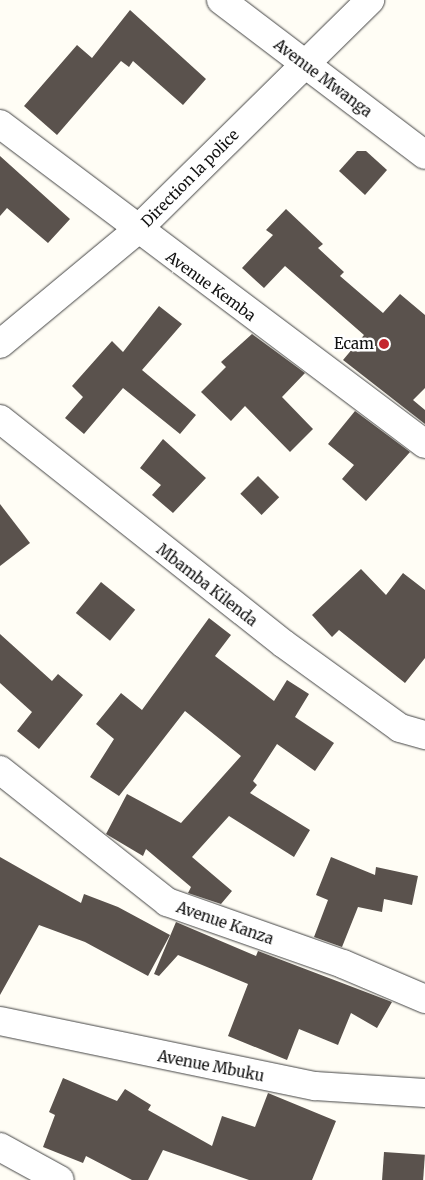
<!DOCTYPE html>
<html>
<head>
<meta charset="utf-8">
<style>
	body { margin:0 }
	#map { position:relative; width:425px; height:1180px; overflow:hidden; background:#fffdf5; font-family:Merriweather,serif }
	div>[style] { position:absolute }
	.building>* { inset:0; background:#5a524d; transform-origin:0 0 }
	.roads { filter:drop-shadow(0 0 1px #444) drop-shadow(0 0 1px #444) }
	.minor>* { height:28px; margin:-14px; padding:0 14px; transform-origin:14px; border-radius:14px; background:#fff }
	.dots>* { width:14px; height:14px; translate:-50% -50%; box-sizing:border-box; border:2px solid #fff; border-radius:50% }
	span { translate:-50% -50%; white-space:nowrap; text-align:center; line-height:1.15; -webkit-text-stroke:5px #fff; paint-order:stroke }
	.street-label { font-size:15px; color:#111 }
	.poi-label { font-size:15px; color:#111 }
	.right { translate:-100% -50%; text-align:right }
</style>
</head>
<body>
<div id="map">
	<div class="building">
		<div style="clip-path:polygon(130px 10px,206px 79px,183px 105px,133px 61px,129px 67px,121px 61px,57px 135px,24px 106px,77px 45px,92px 58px)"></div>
		<div style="clip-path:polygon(357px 151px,366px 151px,387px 170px,365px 195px,339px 171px)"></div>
		<div style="clip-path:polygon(0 156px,70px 219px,48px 243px,7px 208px,0 216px)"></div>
		<div style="clip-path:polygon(286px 209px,323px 244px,318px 248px,344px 272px,340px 276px,383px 313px,400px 294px,425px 315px,425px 388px,413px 400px,425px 410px,425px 424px,343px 360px,364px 335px,285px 266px,264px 288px,242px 268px,273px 235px,266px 230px)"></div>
		<div style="clip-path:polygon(159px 306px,182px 324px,142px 370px,196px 415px,180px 434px,123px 388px,84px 434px,65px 418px,83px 397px,72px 386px,112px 341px,123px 352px)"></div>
		<div style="clip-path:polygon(252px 334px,305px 373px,282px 397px,313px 429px,290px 452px,245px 406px,231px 421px,201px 392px,226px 367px,221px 362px)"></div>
		<div style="clip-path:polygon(355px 411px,410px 452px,366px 501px,342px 479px,354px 465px,328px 444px)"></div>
		<div style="clip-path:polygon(163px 439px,206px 478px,173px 513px,152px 495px,161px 485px,140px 468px)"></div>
		<div style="left:258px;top:476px;width:30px;height:25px;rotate:45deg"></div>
		<div style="clip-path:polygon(0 504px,30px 543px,0 566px)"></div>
		<div style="clip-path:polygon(361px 569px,386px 595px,403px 573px,425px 590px,425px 658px,405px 683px,339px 630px,332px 637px,312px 615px)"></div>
		<div style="left:101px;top:582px;width:44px;height:40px;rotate:39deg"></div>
		<div style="clip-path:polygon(209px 618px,231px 635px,215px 656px,274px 701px,287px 680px,309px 694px,295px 717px,334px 743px,315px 771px,277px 744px,253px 781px,257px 785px,250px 793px,310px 830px,294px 857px,229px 816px,192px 857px,232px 891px,221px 904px,188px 893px,191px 887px,146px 849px,143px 856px,106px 834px,127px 794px,181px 823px,241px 756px,185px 711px,119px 796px,90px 777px,114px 739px,96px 724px,121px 693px,142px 710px)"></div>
		<div style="clip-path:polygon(0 634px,52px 681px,58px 674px,83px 695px,39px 749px,17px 731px,32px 712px,0 683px)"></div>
		<div style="clip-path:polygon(0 857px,81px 903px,84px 894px,118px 907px,170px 935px,148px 976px,85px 942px,39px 925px,0 995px)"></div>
		<div style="clip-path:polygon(331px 857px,375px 875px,376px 867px,418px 876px,412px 905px,384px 899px,382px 912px,358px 907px,342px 947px,314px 937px,328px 900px,316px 895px)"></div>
		<div style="clip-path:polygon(176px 922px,256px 956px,258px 951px,392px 1002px,377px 1028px,351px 1013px,338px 1045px,299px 1029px,287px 1060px,228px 1036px,248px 984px,178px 955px,159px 976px,154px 974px)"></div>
		<div style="clip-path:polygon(63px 1078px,117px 1101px,125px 1089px,151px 1105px,148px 1110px,212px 1146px,222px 1116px,255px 1127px,268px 1093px,336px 1121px,312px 1180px,249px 1180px,163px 1150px,148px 1180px,132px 1180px,86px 1156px,83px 1163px,43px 1147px,55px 1115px,49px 1112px)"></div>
		<div style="left:384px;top:1152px;width:41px;height:28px;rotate:4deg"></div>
	</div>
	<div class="roads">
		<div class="minor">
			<div style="left:221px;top:0;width:256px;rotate:37.2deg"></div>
			<div style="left:0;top:124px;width:532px;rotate:36.98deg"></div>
			<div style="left:0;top:344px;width:177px;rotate:-39.7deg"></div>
			<div style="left:136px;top:231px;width:329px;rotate:-44.6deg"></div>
			<div style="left:0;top:419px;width:362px;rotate:38.4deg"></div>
			<div style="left:284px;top:644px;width:143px;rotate:35.9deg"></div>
			<div style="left:400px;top:728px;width:26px;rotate:16deg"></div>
			<div style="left:0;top:770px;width:213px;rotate:38.3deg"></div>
			<div style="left:167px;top:902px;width:187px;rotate:19.4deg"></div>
			<div style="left:343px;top:964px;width:89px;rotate:23.1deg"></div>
			<div style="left:0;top:1021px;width:322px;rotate:11.7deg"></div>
			<div style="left:315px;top:1086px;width:110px;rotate:3.6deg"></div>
			<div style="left:0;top:1147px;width:68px;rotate:28.8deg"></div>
		</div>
	</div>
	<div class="dots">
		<div style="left:384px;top:344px;background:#c4262e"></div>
	</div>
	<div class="street-label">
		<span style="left:323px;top:78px;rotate:37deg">Avenue Mwanga</span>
		<span style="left:190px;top:178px;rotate:-45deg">Direction la police</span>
		<span style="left:211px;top:286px;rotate:36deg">Avenue Kemba</span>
		<span style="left:207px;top:585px;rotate:38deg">Mbamba Kilenda</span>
		<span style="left:225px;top:923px;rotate:19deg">Avenue Kanza</span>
		<span style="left:211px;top:1066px;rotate:11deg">Avenue Mbuku</span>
	</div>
	<div class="poi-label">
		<span class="right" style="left:374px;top:344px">Ecam</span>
	</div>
</div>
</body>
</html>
